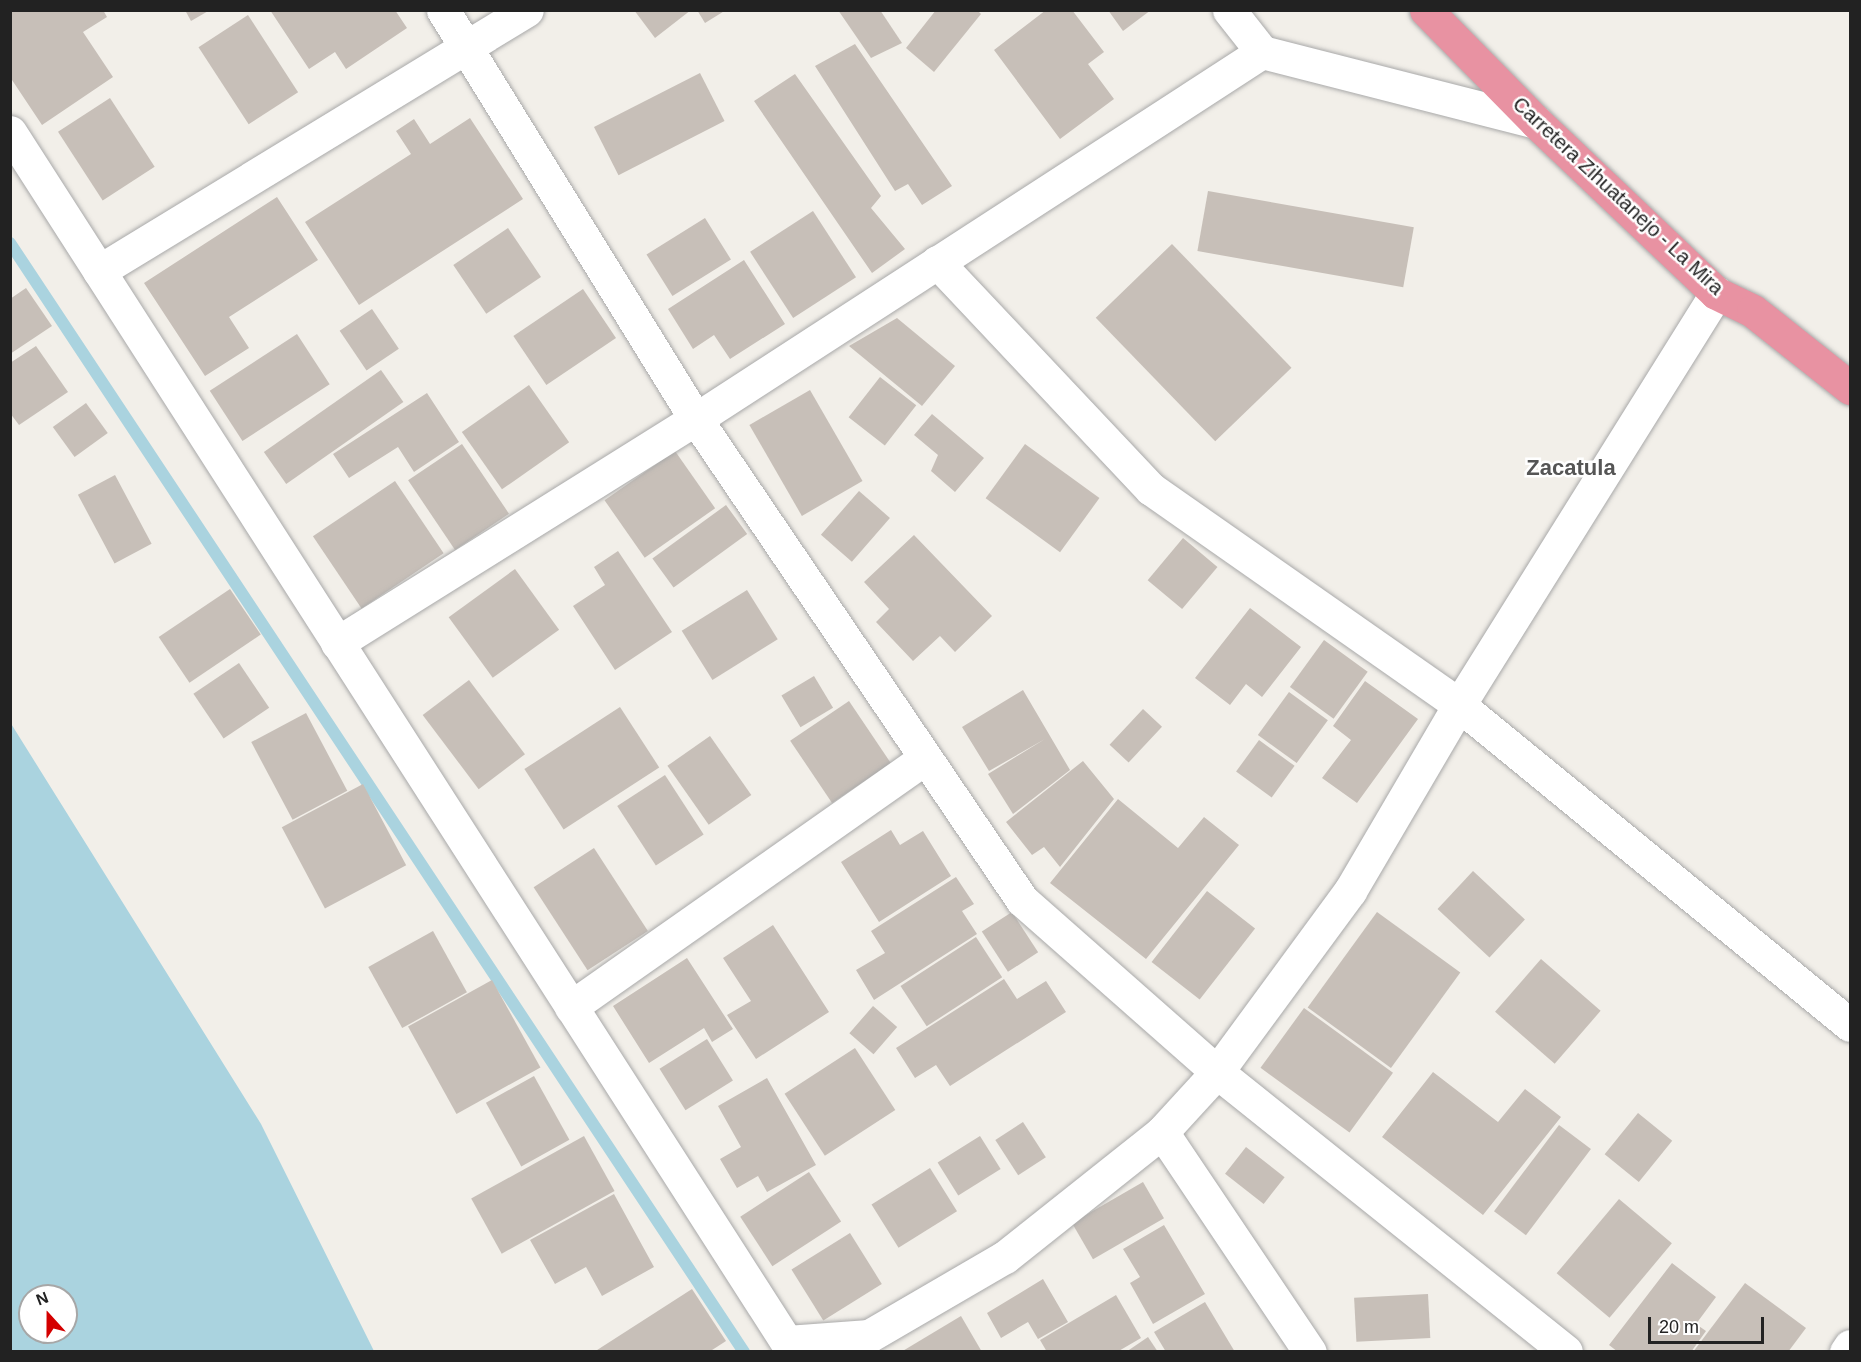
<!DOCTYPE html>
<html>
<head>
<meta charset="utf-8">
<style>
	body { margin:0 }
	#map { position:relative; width:1861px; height:1362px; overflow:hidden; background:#f2efe9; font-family:Arial,sans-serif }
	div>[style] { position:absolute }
	.water>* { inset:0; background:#aad3df }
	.stream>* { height:12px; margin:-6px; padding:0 6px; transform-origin:6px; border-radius:6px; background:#aad3df }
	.building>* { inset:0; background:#c7bfb8; transform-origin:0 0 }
	.roads { filter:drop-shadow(0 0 2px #a9a9a9) drop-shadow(0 0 2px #a9a9a9) }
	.minor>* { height:33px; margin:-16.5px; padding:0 16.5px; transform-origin:16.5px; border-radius:16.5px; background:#fff }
	.highway>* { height:33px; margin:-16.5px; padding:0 16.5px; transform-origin:16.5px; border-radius:16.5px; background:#e892a2 }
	span { translate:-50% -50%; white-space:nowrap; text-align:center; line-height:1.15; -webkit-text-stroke:5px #fff; paint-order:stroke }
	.street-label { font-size:20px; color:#222 }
	.quarter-label { font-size:22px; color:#555; font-weight:700 }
	.frame { position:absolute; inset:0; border:12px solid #222; pointer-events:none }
	.north { position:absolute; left:18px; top:1284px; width:60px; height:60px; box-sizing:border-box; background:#fff; border:2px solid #a7a7a7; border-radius:50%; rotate:339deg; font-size:16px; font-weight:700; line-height:24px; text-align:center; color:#222 }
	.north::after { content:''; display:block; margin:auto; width:21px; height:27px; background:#d40000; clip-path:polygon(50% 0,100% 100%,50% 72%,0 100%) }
	.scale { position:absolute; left:1648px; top:1317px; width:116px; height:27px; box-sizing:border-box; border:3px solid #222; border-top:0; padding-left:8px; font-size:18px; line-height:21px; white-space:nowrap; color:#222; -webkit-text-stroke:4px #fff; paint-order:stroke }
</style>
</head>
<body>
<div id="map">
	<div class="water">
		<div style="clip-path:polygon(evenodd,10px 722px,261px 1124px,374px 1351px,11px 1351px,10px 722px,30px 1296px,66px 1296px,66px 1332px,30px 1332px,30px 1296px)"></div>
	</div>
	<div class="stream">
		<div style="left:10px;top:243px;width:1330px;rotate:56.5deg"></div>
	</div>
	<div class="building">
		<div style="clip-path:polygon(10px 10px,103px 10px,107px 17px,83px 32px,113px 77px,42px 125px,10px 77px)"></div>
		<div style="clip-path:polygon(185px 10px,210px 10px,191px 21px)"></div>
		<div style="clip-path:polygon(270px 10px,395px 10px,407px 28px,346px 69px,335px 52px,309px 69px)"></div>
		<div style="clip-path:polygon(634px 10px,691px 10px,655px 38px)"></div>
		<div style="clip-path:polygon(697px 10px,726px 10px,705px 23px)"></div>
		<div style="clip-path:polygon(838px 10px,880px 10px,902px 43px,871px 58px)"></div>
		<div style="clip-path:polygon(936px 10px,977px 10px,981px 14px,934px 72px,906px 48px)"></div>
		<div style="clip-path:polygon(1046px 10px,1072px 10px,1104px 52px,1088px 64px,1114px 99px,1060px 139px,994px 50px)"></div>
		<div style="clip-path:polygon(1108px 10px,1151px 10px,1123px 31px)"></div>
		<div style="left:248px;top:15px;width:92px;height:59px;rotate:57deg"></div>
		<div style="clip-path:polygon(855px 44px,952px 186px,922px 205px,908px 184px,895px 191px,815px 66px)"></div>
		<div style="left:700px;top:73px;width:54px;height:119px;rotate:63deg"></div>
		<div style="clip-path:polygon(795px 74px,881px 196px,871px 208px,905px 249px,872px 273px,754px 101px)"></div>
		<div style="left:110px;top:98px;width:82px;height:62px;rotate:57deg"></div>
		<div style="clip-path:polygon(470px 118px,523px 199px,359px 305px,305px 222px,411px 154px,396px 131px,414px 119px,430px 144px)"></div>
		<div style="left:1208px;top:191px;width:209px;height:61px;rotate:10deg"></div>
		<div style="clip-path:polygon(277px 197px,318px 260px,229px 317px,249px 348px,205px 376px,144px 283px)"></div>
		<div style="left:813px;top:211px;width:79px;height:75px;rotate:57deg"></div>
		<div style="left:705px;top:218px;width:49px;height:69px;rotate:58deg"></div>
		<div style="left:508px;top:228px;width:59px;height:66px;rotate:56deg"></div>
		<div style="left:1172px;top:244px;width:172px;height:106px;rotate:46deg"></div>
		<div style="clip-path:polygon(744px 260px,785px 324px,730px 359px,714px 335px,693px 349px,668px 309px)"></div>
		<div style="clip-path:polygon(26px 288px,52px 326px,10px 354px,10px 299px)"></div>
		<div style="left:583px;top:289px;width:59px;height:84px;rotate:56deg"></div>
		<div style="left:372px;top:309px;width:48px;height:39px;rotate:56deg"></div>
		<div style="clip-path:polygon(897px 318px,955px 366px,922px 406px,849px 346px)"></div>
		<div style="left:297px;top:334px;width:60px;height:104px;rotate:57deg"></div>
		<div style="clip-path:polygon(36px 346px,68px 392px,19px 425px,10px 413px,10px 363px)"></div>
		<div style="left:381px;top:370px;width:39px;height:143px;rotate:55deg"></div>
		<div style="left:880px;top:377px;width:46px;height:51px;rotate:38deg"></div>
		<div style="left:529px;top:385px;width:70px;height:82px;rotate:55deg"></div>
		<div style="left:810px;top:390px;width:105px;height:70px;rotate:60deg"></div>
		<div style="clip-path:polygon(427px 393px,459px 442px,414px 472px,398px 447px,349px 478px,333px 454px)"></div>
		<div style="left:86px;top:403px;width:37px;height:41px;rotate:54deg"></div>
		<div style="clip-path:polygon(932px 414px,984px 458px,955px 492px,931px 471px,938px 455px,914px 435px)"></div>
		<div style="left:462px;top:444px;width:84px;height:65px;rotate:56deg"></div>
		<div style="left:1025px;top:444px;width:92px;height:67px;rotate:36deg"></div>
		<div style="left:675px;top:451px;width:70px;height:86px;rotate:55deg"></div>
		<div style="left:115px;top:475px;width:78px;height:42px;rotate:62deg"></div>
		<div style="left:395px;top:481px;width:87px;height:99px;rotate:56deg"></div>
		<div style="left:859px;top:491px;width:41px;height:58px;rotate:41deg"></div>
		<div style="left:726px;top:505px;width:36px;height:91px;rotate:54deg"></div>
		<div style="clip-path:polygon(914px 535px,992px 616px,955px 652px,940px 636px,913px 661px,876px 622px,889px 609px,864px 582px)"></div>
		<div style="left:1183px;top:538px;width:45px;height:55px;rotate:40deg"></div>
		<div style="clip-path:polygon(618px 551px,672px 632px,615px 670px,573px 606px,605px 585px,594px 567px)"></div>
		<div style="left:515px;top:569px;width:75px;height:82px;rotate:54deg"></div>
		<div style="left:230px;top:589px;width:55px;height:86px;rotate:56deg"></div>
		<div style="left:747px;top:590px;width:58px;height:77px;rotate:58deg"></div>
		<div style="clip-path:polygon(1250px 608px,1301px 647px,1262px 697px,1246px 684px,1230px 705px,1195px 678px)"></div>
		<div style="left:1324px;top:640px;width:54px;height:58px;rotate:36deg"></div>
		<div style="left:239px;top:663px;width:54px;height:55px;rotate:56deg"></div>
		<div style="left:814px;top:676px;width:37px;height:38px;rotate:59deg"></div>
		<div style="left:469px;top:680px;width:93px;height:58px;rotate:53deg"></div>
		<div style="clip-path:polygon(1365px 681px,1418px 719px,1357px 803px,1322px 778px,1351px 740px,1333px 726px)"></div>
		<div style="clip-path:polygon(1023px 690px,1070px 770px,1013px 814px,988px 774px,1045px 739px,989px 771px,962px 727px)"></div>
		<div style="left:1289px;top:692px;width:48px;height:53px;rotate:36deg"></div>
		<div style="left:849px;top:701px;width:75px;height:71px;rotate:56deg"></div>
		<div style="left:620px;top:707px;width:72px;height:114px;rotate:57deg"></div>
		<div style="left:1143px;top:709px;width:26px;height:49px;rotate:43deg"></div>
		<div style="left:306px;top:713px;width:88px;height:62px;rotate:62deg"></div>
		<div style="left:710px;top:736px;width:72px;height:52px;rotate:55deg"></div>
		<div style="left:1259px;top:740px;width:44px;height:39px;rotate:36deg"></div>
		<div style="clip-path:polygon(1083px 761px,1114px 799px,1060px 867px,1044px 847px,1032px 855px,1006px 822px)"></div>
		<div style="left:665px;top:775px;width:71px;height:57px;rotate:57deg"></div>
		<div style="left:363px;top:784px;width:92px;height:92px;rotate:62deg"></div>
		<div style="clip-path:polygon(1118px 799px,1178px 848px,1204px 817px,1239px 845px,1146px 959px,1050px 883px)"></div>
		<div style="clip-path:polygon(891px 830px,900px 845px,923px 831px,951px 876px,879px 922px,841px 862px)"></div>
		<div style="left:594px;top:848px;width:99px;height:72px;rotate:57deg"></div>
		<div style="left:1473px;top:871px;width:71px;height:52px;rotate:43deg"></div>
		<div style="clip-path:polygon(956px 877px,974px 904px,962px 911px,977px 934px,874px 1000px,856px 970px,885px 953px,871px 931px)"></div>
		<div style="left:1207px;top:891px;width:61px;height:90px;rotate:38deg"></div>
		<div style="left:1012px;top:912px;width:48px;height:36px;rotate:57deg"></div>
		<div style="left:1377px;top:912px;width:103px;height:118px;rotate:36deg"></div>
		<div style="clip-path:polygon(773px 925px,829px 1012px,756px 1059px,727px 1015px,751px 1001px,723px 958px)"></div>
		<div style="left:433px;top:931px;width:70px;height:74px;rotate:61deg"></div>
		<div style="left:976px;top:937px;width:48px;height:90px;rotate:57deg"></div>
		<div style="clip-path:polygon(687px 958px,733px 1029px,712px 1042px,704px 1028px,649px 1063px,613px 1006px)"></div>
		<div style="left:1541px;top:959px;width:79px;height:70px;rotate:41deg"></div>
		<div style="clip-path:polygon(1004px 979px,1017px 999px,1046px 981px,1066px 1012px,950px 1086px,936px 1065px,915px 1078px,896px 1048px)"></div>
		<div style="left:492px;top:980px;width:100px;height:96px;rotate:61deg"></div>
		<div style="left:873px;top:1006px;width:32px;height:36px;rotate:41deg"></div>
		<div style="left:1304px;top:1008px;width:110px;height:74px;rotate:36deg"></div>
		<div style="left:707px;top:1039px;width:49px;height:56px;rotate:58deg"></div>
		<div style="left:855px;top:1048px;width:74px;height:84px;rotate:57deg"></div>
		<div style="clip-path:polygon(1433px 1072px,1498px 1122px,1525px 1089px,1561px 1117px,1483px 1215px,1382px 1137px)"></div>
		<div style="left:534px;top:1076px;width:73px;height:55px;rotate:61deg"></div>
		<div style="clip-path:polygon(767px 1078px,816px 1165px,767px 1192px,758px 1176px,737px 1188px,720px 1159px,741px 1147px,718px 1106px)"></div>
		<div style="left:1638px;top:1113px;width:44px;height:53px;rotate:39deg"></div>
		<div style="left:1023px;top:1122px;width:42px;height:33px;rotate:57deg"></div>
		<div style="left:1559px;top:1125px;width:40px;height:108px;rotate:37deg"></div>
		<div style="left:584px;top:1136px;width:63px;height:129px;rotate:61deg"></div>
		<div style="left:980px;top:1136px;width:39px;height:50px;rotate:58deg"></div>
		<div style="left:1246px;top:1147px;width:49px;height:34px;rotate:38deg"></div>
		<div style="left:930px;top:1168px;width:51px;height:69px;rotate:58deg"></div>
		<div style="left:809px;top:1172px;width:59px;height:82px;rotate:57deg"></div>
		<div style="left:1143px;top:1182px;width:42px;height:82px;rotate:60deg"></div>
		<div style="clip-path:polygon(614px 1194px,654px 1267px,602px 1296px,586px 1267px,555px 1284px,530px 1240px)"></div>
		<div style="left:1619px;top:1199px;width:69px;height:97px;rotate:40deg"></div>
		<div style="clip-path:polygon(1164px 1225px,1205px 1294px,1153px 1324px,1130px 1283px,1140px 1277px,1123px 1249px)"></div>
		<div style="left:850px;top:1233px;width:60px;height:69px;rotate:58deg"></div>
		<div style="clip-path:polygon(1672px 1263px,1716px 1297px,1696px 1324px,1706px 1331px,1691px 1352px,1618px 1352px,1609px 1345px)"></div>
		<div style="clip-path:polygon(1043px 1279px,1068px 1322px,1038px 1339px,1028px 1322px,1001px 1338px,987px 1313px)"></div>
		<div style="clip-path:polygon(1745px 1283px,1806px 1328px,1788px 1352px,1693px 1352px)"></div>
		<div style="clip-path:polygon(692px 1289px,726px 1341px,709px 1352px,594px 1352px)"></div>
		<div style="left:1428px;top:1294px;width:44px;height:74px;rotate:87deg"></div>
		<div style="clip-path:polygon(1116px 1295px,1141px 1338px,1117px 1352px,1047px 1352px,1040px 1340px)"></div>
		<div style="clip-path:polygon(1205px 1302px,1235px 1352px,1166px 1352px,1154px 1332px)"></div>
		<div style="clip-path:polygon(961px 1316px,982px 1352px,901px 1352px)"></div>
		<div style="clip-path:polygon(1148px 1337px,1158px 1352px,1126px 1352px)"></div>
	</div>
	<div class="roads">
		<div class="minor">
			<div style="left:443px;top:10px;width:481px;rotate:58.3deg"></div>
			<div style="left:696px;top:419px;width:581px;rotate:55.87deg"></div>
			<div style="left:1022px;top:900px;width:260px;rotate:41.4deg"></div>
			<div style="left:1217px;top:1072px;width:447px;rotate:38.7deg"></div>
			<div style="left:1229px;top:10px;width:53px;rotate:51.8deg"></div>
			<div style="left:1262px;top:52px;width:283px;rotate:14.3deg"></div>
			<div style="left:10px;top:132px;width:1450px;rotate:57.31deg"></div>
			<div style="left:937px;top:262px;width:312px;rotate:46.7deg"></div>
			<div style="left:1151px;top:489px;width:376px;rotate:35deg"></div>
			<div style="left:1459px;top:705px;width:505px;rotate:39.3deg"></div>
			<div style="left:99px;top:271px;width:501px;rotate:-31.38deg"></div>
			<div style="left:337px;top:643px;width:423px;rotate:-32deg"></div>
			<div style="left:696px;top:419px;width:675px;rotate:-32.96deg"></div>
			<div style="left:571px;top:1007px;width:433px;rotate:-35.1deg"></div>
			<div style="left:1162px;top:1132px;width:265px;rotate:56.1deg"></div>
			<div style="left:787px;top:1342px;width:82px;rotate:-4.2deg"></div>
			<div style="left:869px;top:1336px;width:157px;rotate:-30.2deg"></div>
			<div style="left:1005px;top:1257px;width:201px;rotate:-38.5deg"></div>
			<div style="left:1162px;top:1132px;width:81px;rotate:-47.5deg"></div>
			<div style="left:1217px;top:1072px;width:225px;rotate:-53.7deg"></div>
			<div style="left:1350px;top:891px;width:216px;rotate:-59.6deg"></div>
			<div style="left:1459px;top:705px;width:486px;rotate:-58deg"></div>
			<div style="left:1846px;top:1352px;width:7px;rotate:-56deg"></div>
		</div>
		<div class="highway">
			<div style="left:1426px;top:10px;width:157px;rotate:45.5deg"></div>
			<div style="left:1536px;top:122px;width:248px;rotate:43.5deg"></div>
			<div style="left:1716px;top:293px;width:41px;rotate:25.9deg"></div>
			<div style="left:1753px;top:311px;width:124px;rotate:38.4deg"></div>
		</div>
	</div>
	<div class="street-label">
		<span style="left:1618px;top:196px;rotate:43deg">Carretera Zihuatanejo - La Mira</span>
	</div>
	<div class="quarter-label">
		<span style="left:1571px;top:468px">Zacatula</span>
	</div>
	<div class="frame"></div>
	<div class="north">N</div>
	<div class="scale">20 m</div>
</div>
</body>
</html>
